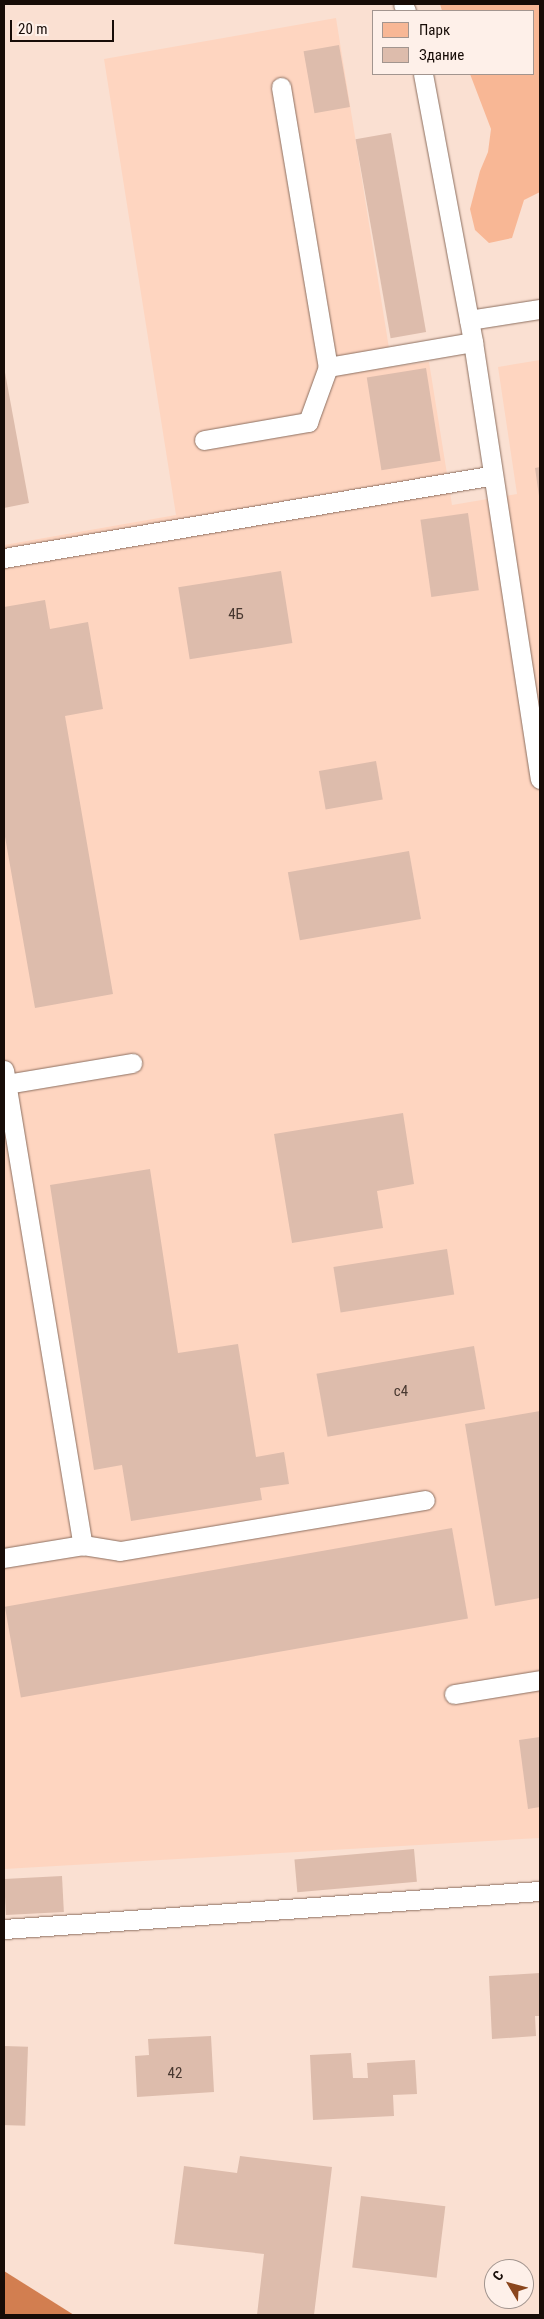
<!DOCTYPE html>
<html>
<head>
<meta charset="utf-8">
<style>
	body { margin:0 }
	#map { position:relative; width:544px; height:2319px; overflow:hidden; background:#fae0d2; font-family:"Roboto Condensed",sans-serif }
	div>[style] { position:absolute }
	.built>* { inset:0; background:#fed5c0 }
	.green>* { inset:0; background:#f8b795 }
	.water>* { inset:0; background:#d27e50 }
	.building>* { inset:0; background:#ddbcac; transform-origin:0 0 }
	.roads { filter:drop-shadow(0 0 1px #8c6f60) drop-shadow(0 0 1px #8c6f60) }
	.service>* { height:19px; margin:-9.5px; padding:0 9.5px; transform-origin:9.5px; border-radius:9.5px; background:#fff }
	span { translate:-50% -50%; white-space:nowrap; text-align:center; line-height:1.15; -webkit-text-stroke:4.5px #fef0e9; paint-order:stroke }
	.number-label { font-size:15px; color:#483830 }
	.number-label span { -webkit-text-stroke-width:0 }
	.frame { position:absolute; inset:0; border:5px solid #170c07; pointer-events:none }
	.legend { position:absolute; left:372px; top:10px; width:162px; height:65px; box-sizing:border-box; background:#fef0e9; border:1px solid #a2958f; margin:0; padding:6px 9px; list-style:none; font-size:15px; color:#170c07 }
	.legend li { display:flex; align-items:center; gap:10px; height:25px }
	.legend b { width:25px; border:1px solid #a2958f }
	.north { position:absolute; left:484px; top:2259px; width:50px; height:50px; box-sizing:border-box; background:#fef0e9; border:1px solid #a2958f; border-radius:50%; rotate:307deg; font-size:14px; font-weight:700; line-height:20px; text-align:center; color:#170c07 }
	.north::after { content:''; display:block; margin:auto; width:18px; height:22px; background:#8b461d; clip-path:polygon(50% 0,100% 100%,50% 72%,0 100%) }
	.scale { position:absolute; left:10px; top:20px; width:104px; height:22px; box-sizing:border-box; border:2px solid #170c07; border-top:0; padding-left:6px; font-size:15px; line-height:18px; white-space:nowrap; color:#170c07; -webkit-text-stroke:4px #fef0e9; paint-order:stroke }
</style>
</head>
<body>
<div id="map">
	<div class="built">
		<div style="clip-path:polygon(336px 18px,392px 367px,429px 362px,452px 505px,517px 494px,498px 367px,540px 360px,540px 1838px,4px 1869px,4px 545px,176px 515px,104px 59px)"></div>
	</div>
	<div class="green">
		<div style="clip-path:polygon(440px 4px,540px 4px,540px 192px,524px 200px,512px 238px,489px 243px,475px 230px,470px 209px,480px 171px,488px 152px,491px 129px,470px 74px,533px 74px,533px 11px,442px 11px)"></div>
	</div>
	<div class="water">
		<div style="clip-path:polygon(4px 2271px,74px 2315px,4px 2315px)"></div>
	</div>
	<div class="building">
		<div style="left:339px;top:45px;width:63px;height:36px;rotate:80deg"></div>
		<div style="left:391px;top:133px;width:202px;height:36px;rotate:80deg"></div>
		<div style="clip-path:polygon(4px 367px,29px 503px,4px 508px)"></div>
		<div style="left:426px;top:368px;width:94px;height:60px;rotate:81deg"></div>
		<div style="clip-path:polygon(540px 467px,540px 495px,539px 496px,535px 468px)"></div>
		<div style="left:468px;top:513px;width:78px;height:48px;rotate:82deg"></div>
		<div style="left:281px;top:571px;width:73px;height:104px;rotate:81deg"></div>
		<div style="clip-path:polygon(45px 600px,50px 629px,88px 622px,103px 709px,65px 716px,113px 994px,35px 1008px,4px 831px,4px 607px)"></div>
		<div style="left:376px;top:761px;width:39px;height:58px;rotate:80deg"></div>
		<div style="left:409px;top:851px;width:69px;height:123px;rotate:80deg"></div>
		<div style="clip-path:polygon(403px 1113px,414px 1184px,377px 1191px,383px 1228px,292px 1243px,274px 1134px)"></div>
		<div style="clip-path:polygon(150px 1169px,178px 1353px,238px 1344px,256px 1457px,284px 1452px,289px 1484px,260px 1488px,262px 1500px,131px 1521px,122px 1465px,94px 1470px,50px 1185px)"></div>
		<div style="left:447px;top:1249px;width:46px;height:115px;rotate:81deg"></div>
		<div style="left:474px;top:1346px;width:64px;height:160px;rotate:80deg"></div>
		<div style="clip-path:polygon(540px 1411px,540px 1598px,495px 1606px,465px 1424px)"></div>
		<div style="left:452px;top:1528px;width:92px;height:454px;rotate:80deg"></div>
		<div style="clip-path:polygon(540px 1737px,540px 1807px,528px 1809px,519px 1740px)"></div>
		<div style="left:414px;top:1849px;width:33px;height:120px;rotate:85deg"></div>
		<div style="left:62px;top:1876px;width:36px;height:58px;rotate:87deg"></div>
		<div style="clip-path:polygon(540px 1973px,540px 2016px,535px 2016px,536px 2036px,492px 2039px,489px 1976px)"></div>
		<div style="clip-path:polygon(211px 2036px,214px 2092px,137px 2097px,135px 2056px,149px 2055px,148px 2039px)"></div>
		<div style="left:4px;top:2046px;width:24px;height:79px;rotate:2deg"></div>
		<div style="clip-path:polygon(351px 2053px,353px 2078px,368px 2078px,367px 2063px,415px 2060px,417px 2094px,393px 2095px,394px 2116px,313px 2120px,310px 2055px)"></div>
		<div style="clip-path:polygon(240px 2156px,332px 2167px,314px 2315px,257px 2315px,264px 2254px,174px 2244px,184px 2166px,237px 2173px)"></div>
		<div style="left:361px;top:2196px;width:85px;height:72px;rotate:7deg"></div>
	</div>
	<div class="roads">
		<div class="service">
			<div style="left:403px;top:4px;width:8px;rotate:67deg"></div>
			<div style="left:423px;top:74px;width:273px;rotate:79.4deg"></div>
			<div style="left:473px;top:342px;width:442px;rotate:81.3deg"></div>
			<div style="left:281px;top:87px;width:284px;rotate:80.5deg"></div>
			<div style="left:469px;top:320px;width:72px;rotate:-8.8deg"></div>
			<div style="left:204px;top:440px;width:106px;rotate:-9.8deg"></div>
			<div style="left:308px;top:422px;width:59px;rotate:-70deg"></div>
			<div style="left:328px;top:367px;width:147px;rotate:-9.8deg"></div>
			<div style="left:4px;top:558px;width:496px;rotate:-9.6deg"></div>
			<div style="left:4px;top:1070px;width:482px;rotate:80.6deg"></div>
			<div style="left:83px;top:1545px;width:80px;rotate:170.7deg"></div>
			<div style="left:6px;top:1084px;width:128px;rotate:-9.5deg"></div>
			<div style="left:83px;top:1545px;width:37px;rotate:9deg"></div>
			<div style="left:120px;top:1551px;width:309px;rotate:-9.5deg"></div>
			<div style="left:454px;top:1694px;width:87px;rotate:-9.2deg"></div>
			<div style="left:4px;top:1929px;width:537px;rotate:-4.06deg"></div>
		</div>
	</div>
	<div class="number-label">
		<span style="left:236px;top:615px">4Б</span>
		<span style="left:401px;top:1392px">с4</span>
		<span style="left:175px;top:2074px">42</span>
	</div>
	<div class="frame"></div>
	<ul class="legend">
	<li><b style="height:14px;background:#f8b795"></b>Парк</li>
	<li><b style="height:14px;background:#ddbcac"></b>Здание</li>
	</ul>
	<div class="north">С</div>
	<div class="scale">20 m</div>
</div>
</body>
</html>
